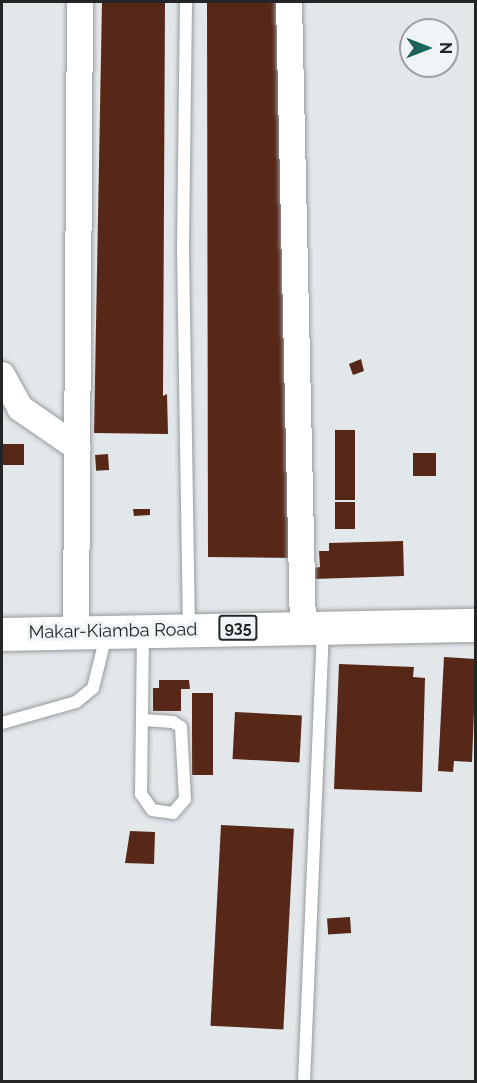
<!DOCTYPE html>
<html>
<head>
<meta charset="utf-8">
<style>
	body { margin:0 }
	#map { position:relative; width:477px; height:1083px; overflow:hidden; background:#e2e7ea; font-family:Raleway,sans-serif }
	div>[style] { position:absolute }
	.building>* { inset:0; background:#572818; transform-origin:0 0 }
	.roads { filter:drop-shadow(0 0 2px #959a9d) drop-shadow(0 0 2px #959a9d) }
	.lane>* { height:12px; margin:-6px; padding:0 6px; transform-origin:6px; border-radius:6px; background:#fff }
	.street>* { height:26px; margin:-13px; padding:0 13px; transform-origin:13px; border-radius:13px; background:#fff }
	.primary>* { height:33px; margin:-16.5px; padding:0 16.5px; transform-origin:16.5px; border-radius:16.5px; background:#fff }
	span { translate:-50% -50%; white-space:nowrap; text-align:center; line-height:1.15; -webkit-text-stroke:6px #eff4f7; paint-order:stroke }
	.shield-label span { padding:2px 4px; background:#eff4f7; border:2px solid; border-radius:4px; -webkit-text-stroke-width:0 }
	.shield-label { font-size:16px; color:#242527; font-weight:700 }
	.street-label { font-size:18px; color:#242527 }
	.frame { position:absolute; inset:0; border:3px solid #242527; pointer-events:none }
	.north { position:absolute; left:399px; top:18px; width:60px; height:60px; box-sizing:border-box; background:#eff4f7; border:2px solid #9ea1a4; border-radius:50%; rotate:90deg; font-size:16px; font-weight:700; line-height:24px; text-align:center; color:#242527 }
	.north::after { content:''; display:block; margin:auto; width:21px; height:27px; background:#1c6459; clip-path:polygon(50% 0,100% 100%,50% 72%,0 100%) }
</style>
</head>
<body>
<div id="map">
	<div class="building">
		<div style="clip-path:polygon(102px 2px,165px 2px,163px 396px,167px 394px,168px 434px,94px 433px)"></div>
		<div style="clip-path:polygon(207px 2px,276px 2px,293px 558px,208px 557px)"></div>
		<div style="clip-path:polygon(361px 359px,364px 371px,353px 375px,349px 364px)"></div>
		<div style="left:335px;top:430px;width:20px;height:70px"></div>
		<div style="left:2px;top:444px;width:22px;height:21px"></div>
		<div style="left:413px;top:453px;width:23px;height:23px"></div>
		<div style="left:108px;top:454px;width:16px;height:13px;rotate:86deg"></div>
		<div style="left:335px;top:502px;width:20px;height:27px"></div>
		<div style="clip-path:polygon(133px 509px,150px 509px,150px 515px,134px 516px)"></div>
		<div style="clip-path:polygon(403px 541px,404px 576px,314px 579px,314px 568px,320px 567px,319px 551px,329px 551px,329px 543px)"></div>
		<div style="clip-path:polygon(444px 657px,476px 659px,472px 762px,454px 761px,453px 772px,438px 771px)"></div>
		<div style="clip-path:polygon(339px 664px,414px 667px,413px 677px,425px 678px,422px 792px,334px 789px)"></div>
		<div style="clip-path:polygon(159px 680px,189px 680px,190px 689px,181px 689px,181px 711px,153px 711px,153px 688px,159px 688px)"></div>
		<div style="left:192px;top:693px;width:21px;height:82px"></div>
		<div style="left:235px;top:712px;width:67px;height:47px;rotate:3deg"></div>
		<div style="left:221px;top:825px;width:73px;height:201px;rotate:3deg"></div>
		<div style="clip-path:polygon(130px 831px,155px 832px,154px 864px,125px 863px)"></div>
		<div style="left:350px;top:917px;width:16px;height:23px;rotate:86deg"></div>
	</div>
	<div class="roads">
		<div class="lane">
			<div style="left:186px;top:2px;width:248px;rotate:90.7deg"></div>
			<div style="left:183px;top:250px;width:378px;rotate:89.1deg"></div>
			<div style="left:143px;top:632px;width:162px;rotate:90.7deg"></div>
			<div style="left:141px;top:794px;width:19px;rotate:55deg"></div>
			<div style="left:152px;top:810px;width:21px;rotate:8deg"></div>
			<div style="left:173px;top:813px;width:18px;rotate:-49deg"></div>
			<div style="left:185px;top:799px;width:72px;rotate:-93.2deg"></div>
			<div style="left:181px;top:727px;width:9px;rotate:-148deg"></div>
			<div style="left:173px;top:722px;width:30px;rotate:-176deg"></div>
			<div style="left:2px;top:723px;width:77px;rotate:-15.8deg"></div>
			<div style="left:76px;top:702px;width:22px;rotate:-39deg"></div>
			<div style="left:93px;top:688px;width:58px;rotate:-76deg"></div>
			<div style="left:304px;top:1082px;width:454px;rotate:-87.6deg"></div>
		</div>
		<div class="street">
			<div style="left:289px;top:2px;width:625px;rotate:88.72deg"></div>
			<div style="left:2px;top:375px;width:38px;rotate:61deg"></div>
			<div style="left:20px;top:408px;width:70px;rotate:34.6deg"></div>
			<div style="left:76px;top:632px;width:630px;rotate:-89.64deg"></div>
		</div>
		<div class="primary">
			<div style="left:2px;top:634px;width:474px;rotate:-1.1deg"></div>
		</div>
	</div>
	<div class="shield-label">
		<span style="left:238px;top:628px">935</span>
	</div>
	<div class="street-label">
		<span style="left:113px;top:631px;rotate:-1deg">Makar-Kiamba Road</span>
	</div>
	<div class="frame"></div>
	<div class="north">N</div>
</div>
</body>
</html>
